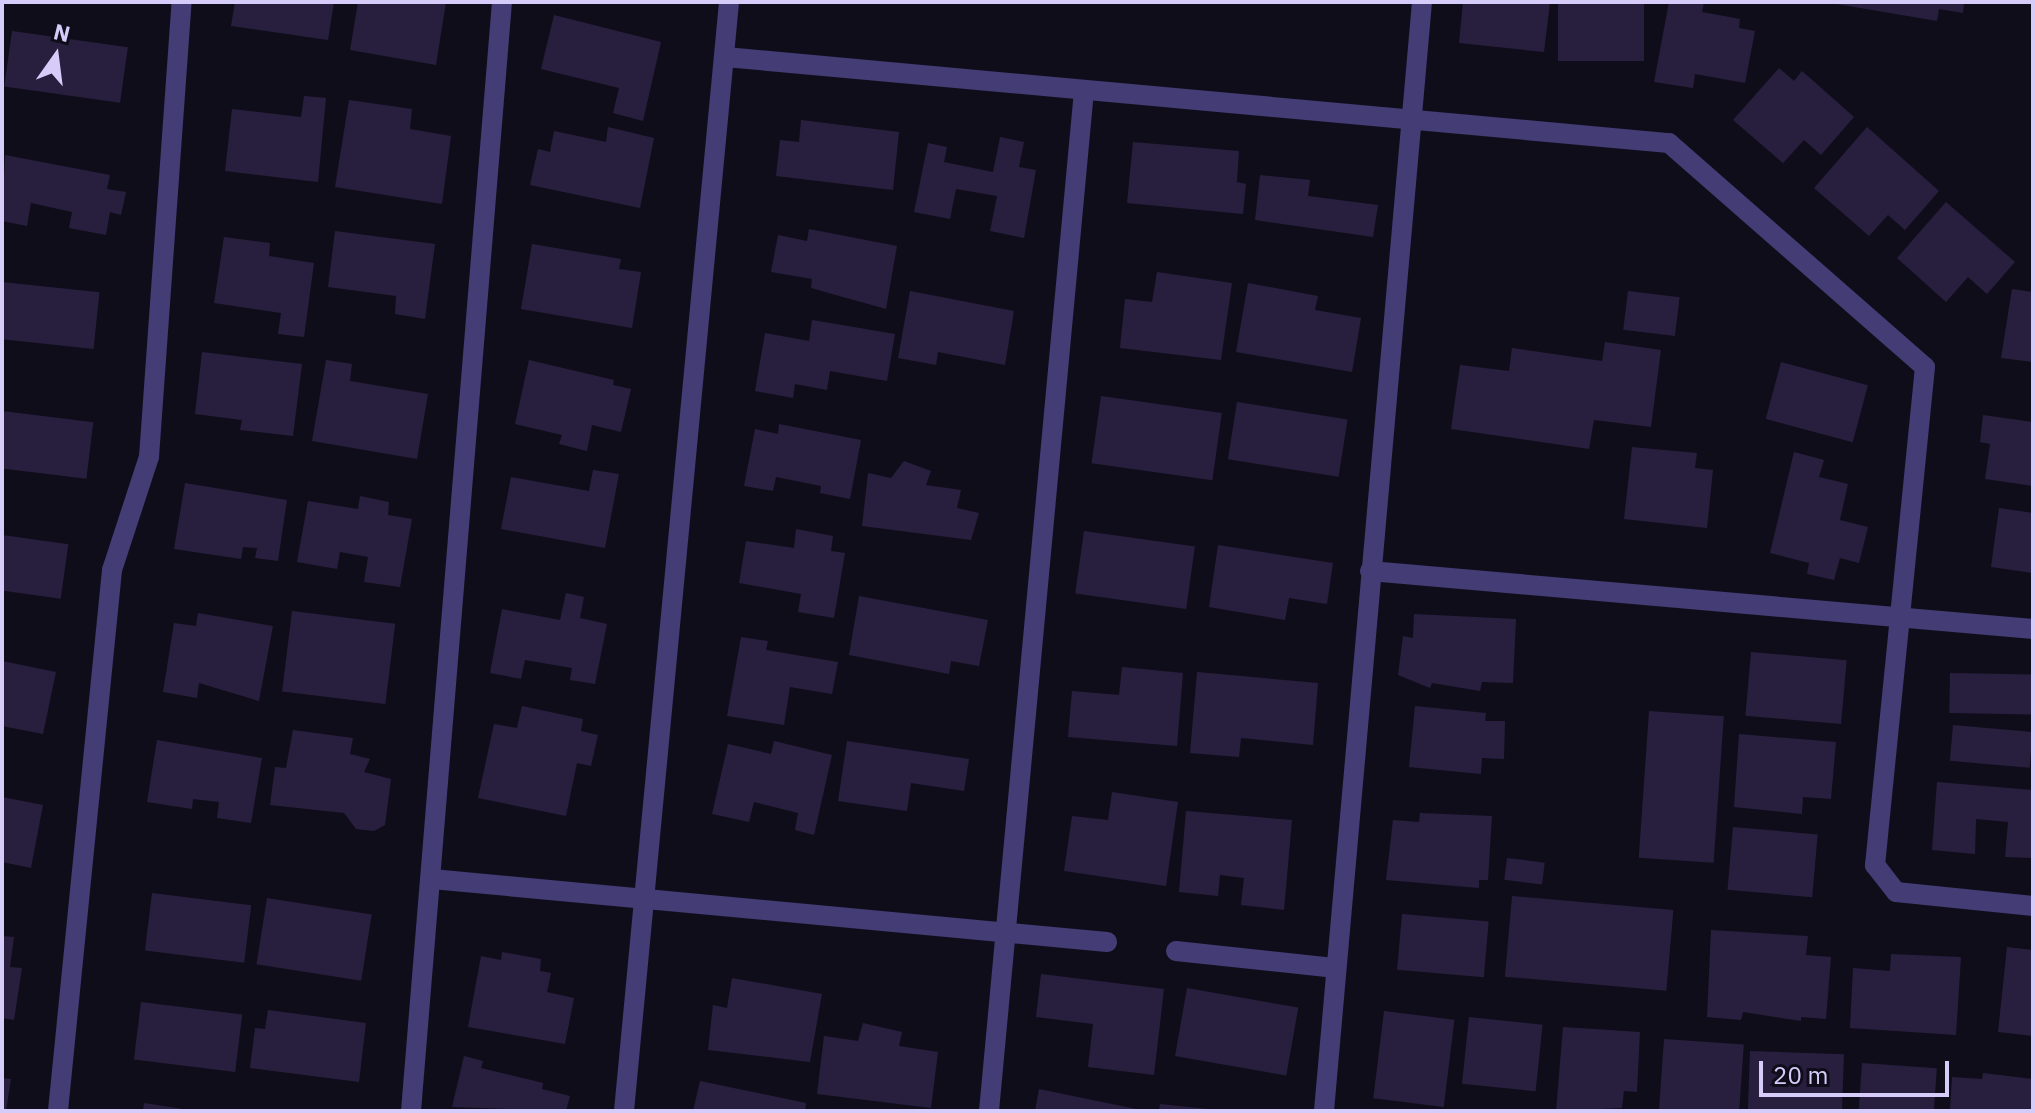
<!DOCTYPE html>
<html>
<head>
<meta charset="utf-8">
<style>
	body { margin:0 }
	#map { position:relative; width:2035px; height:1113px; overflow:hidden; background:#100d1b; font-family:"IBM Plex Sans",sans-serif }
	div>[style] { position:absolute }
	.building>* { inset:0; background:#281f3e; transform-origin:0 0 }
	.minor>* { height:20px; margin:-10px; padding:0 10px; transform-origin:10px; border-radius:10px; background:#433c75 }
	.tertiary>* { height:20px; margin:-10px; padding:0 10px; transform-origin:10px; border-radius:10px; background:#433c75 }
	span { translate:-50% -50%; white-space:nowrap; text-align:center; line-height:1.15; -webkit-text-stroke:8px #100d1b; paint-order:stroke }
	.frame { position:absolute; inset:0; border:4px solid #d5ccfa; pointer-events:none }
	.north { position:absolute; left:16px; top:16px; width:80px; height:80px; -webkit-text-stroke:6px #100d1b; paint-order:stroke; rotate:14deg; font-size:22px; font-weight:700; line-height:32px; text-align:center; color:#d5ccfa }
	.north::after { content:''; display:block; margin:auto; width:28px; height:36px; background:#d5ccfa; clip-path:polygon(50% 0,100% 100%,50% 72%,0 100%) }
	.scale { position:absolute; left:1759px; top:1061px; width:190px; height:36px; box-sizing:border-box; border:4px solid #d5ccfa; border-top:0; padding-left:10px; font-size:24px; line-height:28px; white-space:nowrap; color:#d5ccfa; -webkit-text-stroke:6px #100d1b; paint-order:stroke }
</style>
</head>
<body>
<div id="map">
	<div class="building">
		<div style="clip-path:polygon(235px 2px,334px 2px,328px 40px,231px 26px)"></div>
		<div style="clip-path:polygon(358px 2px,446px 2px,436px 65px,350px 50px)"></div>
		<div style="clip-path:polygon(1463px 2px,1550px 2px,1544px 52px,1459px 43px)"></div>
		<div style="left:1558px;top:2px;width:86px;height:59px"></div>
		<div style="clip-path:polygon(1669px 2px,1704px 2px,1702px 12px,1740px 19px,1739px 28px,1755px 31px,1745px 83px,1695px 74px,1693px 88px,1654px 82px)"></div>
		<div style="clip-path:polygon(1825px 2px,1964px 2px,1963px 13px,1939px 9px,1937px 21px)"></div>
		<div style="clip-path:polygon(554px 15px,661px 42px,643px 121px,613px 113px,619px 88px,541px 69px)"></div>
		<div style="left:12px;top:31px;width:117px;height:56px;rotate:8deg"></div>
		<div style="clip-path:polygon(1779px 68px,1794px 81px,1802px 71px,1854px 117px,1821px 155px,1804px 140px,1783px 163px,1733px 120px)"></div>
		<div style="clip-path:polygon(304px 96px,326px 98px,318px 182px,225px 171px,232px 109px,301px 117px)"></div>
		<div style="clip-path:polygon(349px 100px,412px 109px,410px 129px,451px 136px,442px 204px,335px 187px)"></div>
		<div style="clip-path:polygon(801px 120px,899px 132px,893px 190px,776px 176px,780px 140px,799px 142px)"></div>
		<div style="clip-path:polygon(608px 127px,654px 138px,640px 208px,530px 185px,538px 149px,550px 152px,554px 131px,606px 142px)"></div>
		<div style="clip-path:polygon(1867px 127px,1939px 191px,1905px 230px,1888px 215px,1869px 236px,1814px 188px)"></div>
		<div style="clip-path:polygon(1000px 137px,1024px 142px,1019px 167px,1036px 170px,1024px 238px,990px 231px,997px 196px,956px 189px,950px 219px,914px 212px,928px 143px,947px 147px,944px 162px,993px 172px)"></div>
		<div style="clip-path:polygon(1133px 142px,1239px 151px,1237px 182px,1246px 184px,1243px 214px,1127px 203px)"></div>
		<div style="clip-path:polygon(5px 155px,110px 175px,107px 189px,126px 192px,121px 215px,110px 212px,106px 235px,69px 228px,72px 212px,31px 203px,27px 226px,2px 221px)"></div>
		<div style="clip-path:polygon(1260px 175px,1310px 180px,1308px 196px,1378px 205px,1373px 237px,1255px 220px)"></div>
		<div style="clip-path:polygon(1946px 202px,2015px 262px,1987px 294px,1968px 277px,1946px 302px,1897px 258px)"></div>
		<div style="clip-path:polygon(809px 229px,897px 246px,886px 309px,811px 288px,812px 279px,771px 272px,778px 235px,807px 241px)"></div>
		<div style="clip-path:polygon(335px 231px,435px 244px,425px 319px,395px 314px,396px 296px,328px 287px)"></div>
		<div style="clip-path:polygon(224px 237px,270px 243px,269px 256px,314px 263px,304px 337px,278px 334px,281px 313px,214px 303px)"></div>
		<div style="clip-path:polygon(532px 244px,621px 259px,619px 269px,641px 272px,632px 328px,521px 309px)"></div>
		<div style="clip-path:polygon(1157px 272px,1232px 283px,1221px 360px,1120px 348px,1125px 299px,1152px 302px)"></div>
		<div style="left:2px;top:282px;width:98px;height:57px;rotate:6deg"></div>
		<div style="clip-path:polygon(1248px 283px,1318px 296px,1315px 310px,1361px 318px,1352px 372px,1236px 352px)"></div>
		<div style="clip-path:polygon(2012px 289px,2033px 292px,2033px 362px,2001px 358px)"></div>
		<div style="clip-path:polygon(910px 291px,1014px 311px,1005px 365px,938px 352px,936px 365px,898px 358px)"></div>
		<div style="left:1628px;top:291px;width:52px;height:39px;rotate:7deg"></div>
		<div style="clip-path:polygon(812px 320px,895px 334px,887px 381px,830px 371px,827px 390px,795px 384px,793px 398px,755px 391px,765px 333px,809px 341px)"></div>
		<div style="clip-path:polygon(1605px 342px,1661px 350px,1651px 427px,1594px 420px,1589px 449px,1451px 429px,1460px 365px,1509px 371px,1512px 348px,1602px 361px)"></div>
		<div style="clip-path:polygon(202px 352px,302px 364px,293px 436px,240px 430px,242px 420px,195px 414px)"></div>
		<div style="clip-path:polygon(326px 360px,352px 364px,350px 381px,428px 394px,417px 459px,312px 441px)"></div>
		<div style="clip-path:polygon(529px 360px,614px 380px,613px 385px,631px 389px,621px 432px,592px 425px,587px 451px,559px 444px,562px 435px,515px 424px)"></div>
		<div style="left:1781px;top:362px;width:90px;height:59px;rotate:15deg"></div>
		<div style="left:1101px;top:396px;width:122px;height:68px;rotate:8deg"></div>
		<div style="left:1237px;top:402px;width:112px;height:58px;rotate:9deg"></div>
		<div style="left:2px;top:411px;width:92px;height:57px;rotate:7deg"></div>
		<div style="clip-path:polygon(1983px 415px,2033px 422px,2033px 486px,1985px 479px,1990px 444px,1980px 442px)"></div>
		<div style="clip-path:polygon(779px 424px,861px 440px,850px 499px,820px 493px,821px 486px,776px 477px,773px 491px,744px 486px,755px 429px,778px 434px)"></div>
		<div style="clip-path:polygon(1632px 447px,1697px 453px,1695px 468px,1713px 470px,1707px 528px,1624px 519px)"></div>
		<div style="clip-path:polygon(1794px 452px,1824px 460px,1819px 477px,1848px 484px,1840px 520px,1868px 527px,1859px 563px,1840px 558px,1834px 580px,1807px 574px,1809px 563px,1770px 553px)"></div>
		<div style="clip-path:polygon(904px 461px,931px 471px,926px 485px,961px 490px,957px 508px,979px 513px,971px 540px,862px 526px,868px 473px,891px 478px)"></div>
		<div style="clip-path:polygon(593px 470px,619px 474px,605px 548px,501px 529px,511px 477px,589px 491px)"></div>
		<div style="clip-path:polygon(185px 483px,287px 500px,278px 561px,255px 558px,257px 548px,243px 547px,241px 559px,174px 549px)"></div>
		<div style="clip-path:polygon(360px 496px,389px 502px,388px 515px,412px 519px,400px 587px,364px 582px,368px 557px,340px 552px,337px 569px,297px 562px,308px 501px,358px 509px)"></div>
		<div style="clip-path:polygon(1999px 508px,2033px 513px,2033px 573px,1991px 567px)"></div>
		<div style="clip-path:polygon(796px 529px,833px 536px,831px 551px,845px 553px,834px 618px,798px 612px,801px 594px,739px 583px,746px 541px,794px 548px)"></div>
		<div style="left:1084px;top:531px;width:112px;height:63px;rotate:8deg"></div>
		<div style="left:2px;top:535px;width:67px;height:55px;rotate:8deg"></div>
		<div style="clip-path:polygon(1218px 545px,1333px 563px,1327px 604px,1289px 598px,1285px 620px,1209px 607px)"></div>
		<div style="clip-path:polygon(566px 593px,584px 597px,580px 618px,607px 624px,595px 684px,570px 680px,572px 668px,525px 660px,521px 679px,490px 673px,502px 609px,560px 620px)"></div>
		<div style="clip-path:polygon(859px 596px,988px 620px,979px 666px,951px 661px,949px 674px,849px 655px)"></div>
		<div style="left:292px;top:611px;width:104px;height:81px;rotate:7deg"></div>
		<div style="clip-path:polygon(198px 613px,273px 626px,259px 701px,199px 683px,197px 698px,163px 692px,174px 623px,196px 626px)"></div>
		<div style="clip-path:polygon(1414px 614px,1516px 619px,1513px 683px,1482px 682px,1480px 691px,1432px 683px,1430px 688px,1398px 675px,1403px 636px,1413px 638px)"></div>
		<div style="clip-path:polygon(741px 637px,768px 641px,766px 650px,838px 662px,832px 694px,790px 687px,784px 725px,727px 716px)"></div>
		<div style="left:1751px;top:652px;width:96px;height:64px;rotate:5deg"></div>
		<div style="clip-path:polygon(2px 661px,56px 672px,43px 734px,2px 726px)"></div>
		<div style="clip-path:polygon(1122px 667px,1183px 673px,1177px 746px,1068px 737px,1072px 691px,1119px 695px)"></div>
		<div style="clip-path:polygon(1197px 672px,1318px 683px,1313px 745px,1241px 738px,1239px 757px,1190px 753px)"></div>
		<div style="left:1950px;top:673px;width:83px;height:40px;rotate:1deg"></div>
		<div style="clip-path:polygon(522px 706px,583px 719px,581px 731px,598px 735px,591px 766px,577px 763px,566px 816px,478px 798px,494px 724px,517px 728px)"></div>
		<div style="clip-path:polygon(1415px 706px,1486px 713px,1485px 721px,1505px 721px,1504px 759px,1482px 758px,1481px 774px,1409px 767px)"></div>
		<div style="left:1649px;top:711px;width:75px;height:147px;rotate:4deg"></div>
		<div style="left:1953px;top:725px;width:80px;height:36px;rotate:5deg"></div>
		<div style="clip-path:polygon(293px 730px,353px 738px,350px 754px,370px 759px,364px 772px,391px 779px,385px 825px,374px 831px,356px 829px,344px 813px,270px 805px,275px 767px,286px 768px)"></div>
		<div style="clip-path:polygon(1739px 734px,1836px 742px,1831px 799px,1803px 797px,1802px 814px,1734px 807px)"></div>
		<div style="clip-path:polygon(157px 740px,262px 758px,251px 823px,217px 818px,219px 802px,193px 799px,192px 809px,147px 802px)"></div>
		<div style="clip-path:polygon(774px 741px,832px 755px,814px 835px,795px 830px,798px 813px,754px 802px,749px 822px,712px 814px,728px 744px,771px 754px)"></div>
		<div style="clip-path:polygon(847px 741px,969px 759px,964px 791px,911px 783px,907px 811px,838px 801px)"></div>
		<div style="clip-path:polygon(1937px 782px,2033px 790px,2033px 858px,2005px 857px,2008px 822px,1976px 819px,1975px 854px,1932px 850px)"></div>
		<div style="clip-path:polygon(1112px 792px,1178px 802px,1166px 886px,1064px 871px,1072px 816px,1108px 820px)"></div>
		<div style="clip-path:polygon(2px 797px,43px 805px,31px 868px,2px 862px)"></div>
		<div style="clip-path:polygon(1186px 811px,1292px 820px,1284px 910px,1241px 905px,1244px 878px,1220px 875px,1218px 896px,1179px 892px)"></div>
		<div style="clip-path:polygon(1420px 813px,1492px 816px,1488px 880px,1479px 880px,1479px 888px,1386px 880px,1393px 820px,1419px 822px)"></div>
		<div style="left:1733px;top:827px;width:85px;height:63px;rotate:5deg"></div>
		<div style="left:1507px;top:858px;width:38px;height:22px;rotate:7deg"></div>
		<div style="left:152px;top:893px;width:100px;height:58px;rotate:7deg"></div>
		<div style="left:1512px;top:896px;width:162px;height:81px;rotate:5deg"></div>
		<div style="left:267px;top:898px;width:106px;height:67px;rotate:9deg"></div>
		<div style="left:1402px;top:914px;width:87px;height:56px;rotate:5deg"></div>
		<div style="clip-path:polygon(1711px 930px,1808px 936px,1806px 955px,1831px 957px,1826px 1019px,1801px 1017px,1801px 1021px,1743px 1012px,1741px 1020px,1707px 1017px)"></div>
		<div style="clip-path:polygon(2px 936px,14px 937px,10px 967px,22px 968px,14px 1020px,2px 1018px)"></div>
		<div style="clip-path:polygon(2007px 947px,2033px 950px,2033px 1036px,1998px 1032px)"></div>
		<div style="clip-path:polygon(502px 952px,541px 959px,540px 971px,551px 973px,547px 992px,574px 998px,565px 1044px,468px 1027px,481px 956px,501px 960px)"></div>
		<div style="clip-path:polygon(1891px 954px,1961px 957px,1956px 1035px,1850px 1028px,1853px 968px,1890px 971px)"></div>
		<div style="clip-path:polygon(1041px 974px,1164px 989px,1154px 1075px,1088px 1067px,1093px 1024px,1036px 1017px)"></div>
		<div style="clip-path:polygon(732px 978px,822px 994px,810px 1062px,708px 1050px,713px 1005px,727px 1008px)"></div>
		<div style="left:1187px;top:988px;width:113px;height:69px;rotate:10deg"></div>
		<div style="left:141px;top:1002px;width:102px;height:58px;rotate:7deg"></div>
		<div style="clip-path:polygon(268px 1010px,366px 1023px,359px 1082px,250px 1068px,255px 1028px,265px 1029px)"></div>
		<div style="left:1384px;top:1011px;width:71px;height:88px;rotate:7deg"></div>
		<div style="left:1469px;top:1017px;width:74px;height:67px;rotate:6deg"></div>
		<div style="clip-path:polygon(863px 1023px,902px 1032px,899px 1046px,938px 1052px,931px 1108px,817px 1094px,824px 1036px,858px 1041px)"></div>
		<div style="clip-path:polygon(1563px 1027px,1640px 1032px,1637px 1092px,1624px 1091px,1622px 1108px,1556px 1111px)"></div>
		<div style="left:1664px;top:1039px;width:80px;height:72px;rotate:4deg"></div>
		<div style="left:1750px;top:1051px;width:94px;height:60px;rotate:2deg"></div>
		<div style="clip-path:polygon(464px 1056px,483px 1061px,481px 1068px,543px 1083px,542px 1089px,570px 1096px,566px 1111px,452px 1107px)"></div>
		<div style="left:1862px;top:1063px;width:75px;height:48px;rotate:4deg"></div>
		<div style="clip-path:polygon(1983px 1073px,2033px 1079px,2033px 1111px,1950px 1111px,1952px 1077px,1982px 1079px)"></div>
		<div style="clip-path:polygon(2px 1078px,11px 1079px,6px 1111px,2px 1111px)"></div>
		<div style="clip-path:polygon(700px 1081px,806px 1103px,805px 1111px,693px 1111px)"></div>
		<div style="clip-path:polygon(1039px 1089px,1141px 1110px,1140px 1111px,1035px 1111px)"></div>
		<div style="clip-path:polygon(144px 1103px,183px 1109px,183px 1111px,143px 1111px)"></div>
		<div style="clip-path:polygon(1160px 1104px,1208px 1109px,1208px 1111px,1159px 1111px)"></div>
	</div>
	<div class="minor">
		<div style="left:725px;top:57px;width:948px;rotate:5.21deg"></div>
		<div style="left:1669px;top:143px;width:340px;rotate:41.2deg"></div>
		<div style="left:1925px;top:367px;width:501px;rotate:95.73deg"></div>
		<div style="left:1875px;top:865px;width:34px;rotate:52deg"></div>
		<div style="left:1896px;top:892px;width:138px;rotate:5.8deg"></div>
		<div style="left:1370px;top:571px;width:666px;rotate:5deg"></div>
		<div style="left:432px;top:879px;width:678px;rotate:5.33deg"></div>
		<div style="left:1176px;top:951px;width:161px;rotate:6.1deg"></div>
		<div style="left:58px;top:1111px;width:544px;rotate:-84.3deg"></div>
		<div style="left:112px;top:570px;width:119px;rotate:-71.9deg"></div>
		<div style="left:149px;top:457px;width:456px;rotate:-85.9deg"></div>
		<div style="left:411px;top:1111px;width:1113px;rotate:-85.31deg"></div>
		<div style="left:989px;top:1111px;width:1024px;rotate:-84.68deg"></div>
		<div style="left:1324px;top:1111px;width:1113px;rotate:-84.95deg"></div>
	</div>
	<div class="tertiary">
		<div style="left:624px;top:1111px;width:1114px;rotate:-84.59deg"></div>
	</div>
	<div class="frame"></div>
	<div class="north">N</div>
	<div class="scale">20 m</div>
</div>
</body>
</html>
